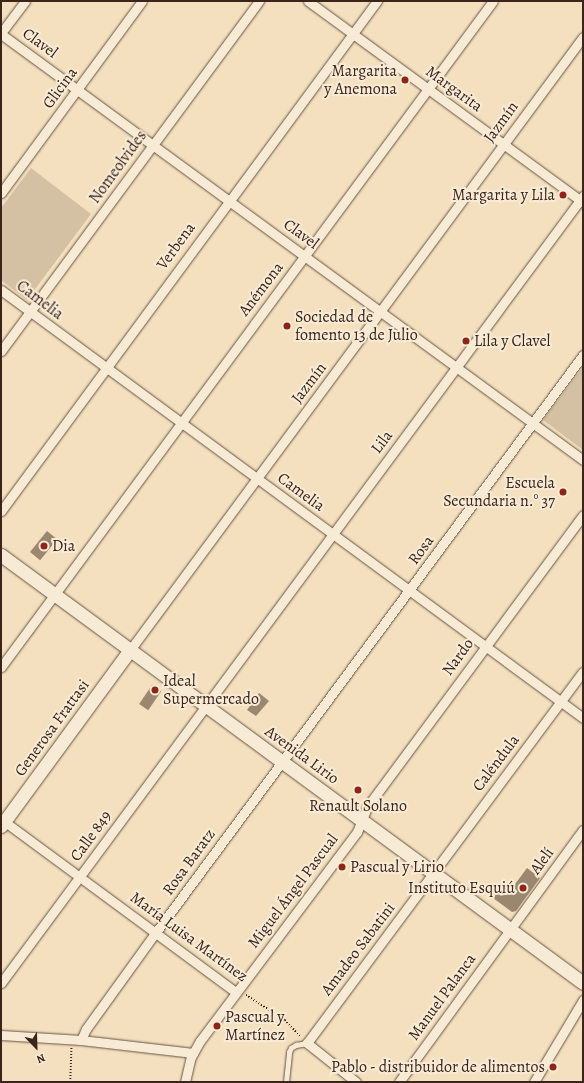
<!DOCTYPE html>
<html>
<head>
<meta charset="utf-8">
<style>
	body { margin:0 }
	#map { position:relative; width:584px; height:1083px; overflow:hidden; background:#f4e0be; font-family:Alegreya,serif }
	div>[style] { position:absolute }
	.green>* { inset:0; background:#d4c0a2 }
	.building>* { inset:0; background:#9b8670; transform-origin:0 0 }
	.path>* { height:1.5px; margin-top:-0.75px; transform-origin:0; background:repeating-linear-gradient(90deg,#3a241c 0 1px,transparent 0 3px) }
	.roads { filter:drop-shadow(0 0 1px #685344) drop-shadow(0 0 1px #685344) }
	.service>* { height:4.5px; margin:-2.25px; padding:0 2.25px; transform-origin:2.25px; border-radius:2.25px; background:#f8ebd5 }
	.minor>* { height:9px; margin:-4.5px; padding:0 4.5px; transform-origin:4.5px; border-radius:4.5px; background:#f8ebd5 }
	.secondary>* { height:13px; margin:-6.5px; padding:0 6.5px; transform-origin:6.5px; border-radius:6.5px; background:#f8ebd5 }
	.dots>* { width:11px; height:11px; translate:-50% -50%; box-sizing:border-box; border:2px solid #f8ebd5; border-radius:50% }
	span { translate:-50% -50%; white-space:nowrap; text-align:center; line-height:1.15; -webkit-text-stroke:4px #f8ebd5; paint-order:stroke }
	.street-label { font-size:16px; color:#3a241c }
	.poi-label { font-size:16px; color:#3a241c }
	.right { translate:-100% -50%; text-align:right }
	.left { translate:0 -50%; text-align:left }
	.frame { position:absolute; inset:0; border:2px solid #3a241c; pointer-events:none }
	.north { position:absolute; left:16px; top:1027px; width:40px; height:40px; -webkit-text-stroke:3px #f8ebd5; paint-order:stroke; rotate:157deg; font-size:11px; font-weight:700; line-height:16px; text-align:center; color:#3a241c }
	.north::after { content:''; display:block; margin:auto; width:14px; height:18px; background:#3a241c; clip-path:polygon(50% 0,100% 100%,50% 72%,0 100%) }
</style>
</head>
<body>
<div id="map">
	<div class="green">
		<div style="clip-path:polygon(31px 168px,91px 214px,27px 300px,1px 280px,1px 208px)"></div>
		<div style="clip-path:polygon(583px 367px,583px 450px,543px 420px)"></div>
	</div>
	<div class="building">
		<div style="left:47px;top:531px;width:13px;height:27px;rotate:39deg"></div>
		<div style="left:152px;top:685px;width:11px;height:23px;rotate:34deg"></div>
		<div style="clip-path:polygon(259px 693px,269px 701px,256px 716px,247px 710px)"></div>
		<div style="clip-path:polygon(527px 868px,540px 878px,516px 911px,512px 912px,493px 898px,503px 885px,510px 891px)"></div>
	</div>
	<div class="path">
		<div style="left:246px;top:995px;width:46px;rotate:32.7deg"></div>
		<div style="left:285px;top:1020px;width:23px;rotate:47deg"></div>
		<div style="left:70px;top:1082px;width:34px;rotate:-88deg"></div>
	</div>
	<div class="roads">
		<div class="service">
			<div style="left:286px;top:1082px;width:30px;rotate:-84deg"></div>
			<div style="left:289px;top:1052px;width:4px;rotate:-63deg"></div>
			<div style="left:291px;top:1048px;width:6px;rotate:-31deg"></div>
			<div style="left:296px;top:1045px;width:11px;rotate:-10deg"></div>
		</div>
		<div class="minor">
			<div style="left:308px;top:1px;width:341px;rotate:36.2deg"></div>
			<div style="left:1px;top:33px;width:40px;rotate:-53deg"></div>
			<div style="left:1px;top:34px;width:721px;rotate:36.2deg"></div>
			<div style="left:1px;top:193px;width:238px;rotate:-53.7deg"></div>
			<div style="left:1px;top:290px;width:722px;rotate:36.33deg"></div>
			<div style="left:1px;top:351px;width:435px;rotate:-53.6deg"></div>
			<div style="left:1px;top:511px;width:634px;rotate:-53.6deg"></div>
			<div style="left:130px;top:650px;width:762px;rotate:-53.54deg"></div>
			<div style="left:1px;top:667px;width:828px;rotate:-53.55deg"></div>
			<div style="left:1px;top:819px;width:292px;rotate:36.4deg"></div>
			<div style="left:1px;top:983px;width:979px;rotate:-53.52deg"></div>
			<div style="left:1px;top:1035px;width:80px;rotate:3.6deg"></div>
			<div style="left:81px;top:1040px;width:113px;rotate:6.6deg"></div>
			<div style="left:81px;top:1040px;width:12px;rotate:-66deg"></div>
			<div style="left:86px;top:1029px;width:120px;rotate:-54.2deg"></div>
			<div style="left:156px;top:932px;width:718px;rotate:-53.5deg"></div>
			<div style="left:185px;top:1082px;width:26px;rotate:-77deg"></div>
			<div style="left:191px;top:1057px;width:18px;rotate:-61deg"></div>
			<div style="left:200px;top:1041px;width:261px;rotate:-53.1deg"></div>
			<div style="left:357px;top:832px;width:27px;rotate:-68deg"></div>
			<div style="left:367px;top:807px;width:363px;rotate:-53.5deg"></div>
			<div style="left:356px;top:1082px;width:63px;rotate:-141.5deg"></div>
			<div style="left:307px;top:1043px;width:462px;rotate:-53.4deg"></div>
			<div style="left:399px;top:1082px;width:312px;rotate:-53.9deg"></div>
			<div style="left:534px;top:1082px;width:96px;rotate:-59.1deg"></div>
		</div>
		<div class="secondary">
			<div style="left:1px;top:555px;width:722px;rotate:36.33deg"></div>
			<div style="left:1px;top:826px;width:218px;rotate:-53.8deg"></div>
		</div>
	</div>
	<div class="dots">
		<div style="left:405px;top:80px;background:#8f2418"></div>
		<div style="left:563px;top:195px;background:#8f2418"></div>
		<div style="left:287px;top:326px;background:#8f2418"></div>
		<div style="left:466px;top:341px;background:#8f2418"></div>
		<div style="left:563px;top:492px;background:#8f2418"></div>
		<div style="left:44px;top:546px;background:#8f2418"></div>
		<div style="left:155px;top:690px;background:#8f2418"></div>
		<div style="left:358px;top:790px;background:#8f2418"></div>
		<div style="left:342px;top:867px;background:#8f2418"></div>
		<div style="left:523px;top:888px;background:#8f2418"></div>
		<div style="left:217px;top:1026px;background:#8f2418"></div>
		<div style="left:553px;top:1067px;background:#8f2418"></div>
	</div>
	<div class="street-label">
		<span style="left:40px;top:43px;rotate:36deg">Clavel</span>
		<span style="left:60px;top:88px;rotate:-54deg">Glicina</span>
		<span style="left:454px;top:89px;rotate:36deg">Margarita</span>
		<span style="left:501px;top:122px;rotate:-54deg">Jazmín</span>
		<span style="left:118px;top:167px;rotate:-54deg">Nomeolvides</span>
		<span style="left:301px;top:234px;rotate:36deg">Clavel</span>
		<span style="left:176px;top:246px;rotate:-54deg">Verbena</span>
		<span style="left:261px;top:289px;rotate:-53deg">Anémona</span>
		<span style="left:40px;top:300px;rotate:37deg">Camelia</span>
		<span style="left:309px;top:383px;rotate:-53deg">Jazmín</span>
		<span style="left:382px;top:442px;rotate:-53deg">Lila</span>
		<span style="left:301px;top:492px;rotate:36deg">Camelia</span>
		<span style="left:421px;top:550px;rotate:-54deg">Rosa</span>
		<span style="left:458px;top:657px;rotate:-54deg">Nardo</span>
		<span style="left:52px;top:728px;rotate:-54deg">Generosa Frattasi</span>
		<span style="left:302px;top:755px;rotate:36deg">Avenida Lirio</span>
		<span style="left:496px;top:763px;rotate:-53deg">Caléndula</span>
		<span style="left:91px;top:836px;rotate:-54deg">Calle 849</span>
		<span style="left:542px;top:861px;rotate:-54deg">Alelí</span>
		<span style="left:189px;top:862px;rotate:-54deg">Rosa Baratz</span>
		<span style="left:293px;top:891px;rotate:-53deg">Miguel Ángel Pascual</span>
		<span style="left:189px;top:937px;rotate:36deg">María Luisa Martínez</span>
		<span style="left:358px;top:949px;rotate:-53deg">Amadeo Sabatini</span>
		<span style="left:442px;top:997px;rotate:-54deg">Manuel Palanca</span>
	</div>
	<div class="poi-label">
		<span class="right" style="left:397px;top:80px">Margarita<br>y Anemona</span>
		<span class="right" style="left:555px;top:195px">Margarita y Lila</span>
		<span class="left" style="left:295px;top:326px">Sociedad de<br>fomento 13 de Julio</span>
		<span class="left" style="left:474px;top:341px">Lila y Clavel</span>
		<span class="right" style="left:555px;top:492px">Escuela<br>Secundaria n.° 37</span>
		<span class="left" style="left:52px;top:546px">Dia</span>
		<span class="left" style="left:163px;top:690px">Ideal<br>Supermercado</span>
		<span style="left:358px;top:806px">Renault Solano</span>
		<span class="left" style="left:350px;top:867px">Pascual y Lirio</span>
		<span class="right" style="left:515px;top:888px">Instituto Esquiú</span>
		<span class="left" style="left:225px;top:1026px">Pascual y<br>Martínez</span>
		<span class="right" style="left:545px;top:1067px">Pablo - distribuidor de alimentos</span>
	</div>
	<div class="frame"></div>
	<div class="north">N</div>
</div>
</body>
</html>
